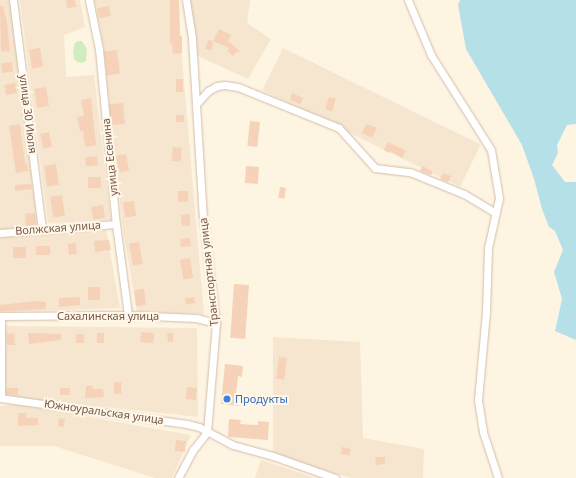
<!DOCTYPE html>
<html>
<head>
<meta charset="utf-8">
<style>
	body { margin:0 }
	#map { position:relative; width:576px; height:478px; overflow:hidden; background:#fef4e2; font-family:"Noto Sans",sans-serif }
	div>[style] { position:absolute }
	.residential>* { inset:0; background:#f6e6d0; transform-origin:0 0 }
	.green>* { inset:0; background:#d1ecc0 }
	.water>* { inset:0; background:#b6e0e8 }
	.building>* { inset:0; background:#f5d2b8; transform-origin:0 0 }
	.roads { filter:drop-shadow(0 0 1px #d2bdab) drop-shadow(0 0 1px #d2bdab) }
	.minor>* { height:7px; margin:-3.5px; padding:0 3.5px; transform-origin:3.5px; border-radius:3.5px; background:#fff }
	.dots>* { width:11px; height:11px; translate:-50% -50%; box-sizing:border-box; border:2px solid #fff7ea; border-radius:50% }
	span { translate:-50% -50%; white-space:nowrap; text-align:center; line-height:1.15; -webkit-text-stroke:4px #fff7ea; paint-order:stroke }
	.street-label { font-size:11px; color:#775947 }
	.shop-label { font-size:11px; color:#366cbe }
	.left { translate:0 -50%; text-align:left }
</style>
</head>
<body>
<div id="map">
	<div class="residential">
		<div style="clip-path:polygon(0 0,10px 0,38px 227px,0 231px)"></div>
		<div style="clip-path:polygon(20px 0,80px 0,85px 27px,64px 35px,66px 77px,94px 75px,111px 220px,48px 223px)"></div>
		<div style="clip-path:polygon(94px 0,177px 0,204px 314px,137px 312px,123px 229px,103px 44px)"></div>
		<div style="clip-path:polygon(188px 0,250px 0,247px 23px,271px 39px,248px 79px,198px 56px)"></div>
		<div style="left:283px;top:48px;width:220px;height:47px;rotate:26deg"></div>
		<div style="clip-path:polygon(106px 230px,120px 308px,0 312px,0 238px)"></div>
		<div style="clip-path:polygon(5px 326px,197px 328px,198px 417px,4px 396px)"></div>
		<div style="clip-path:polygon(273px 337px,360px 342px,363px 438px,424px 449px,423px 478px,351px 478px,273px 456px)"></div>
		<div style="clip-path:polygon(20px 405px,191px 435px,172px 478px,155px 478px,54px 446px,0 446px,0 406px)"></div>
		<div style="clip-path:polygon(261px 460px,315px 478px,255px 478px)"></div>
	</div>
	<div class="green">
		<div style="clip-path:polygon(79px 41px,82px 41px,87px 49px,86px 61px,82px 63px,77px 62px,74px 59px,73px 51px,75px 43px)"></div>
	</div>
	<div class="water">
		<div style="clip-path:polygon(460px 0,576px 0,576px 124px,567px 125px,557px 145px,558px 153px,552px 165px,565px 182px,576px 182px,576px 340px,555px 331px,562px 299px,554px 272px,563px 250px,555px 231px,549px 227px,542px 209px,534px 179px,522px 145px,466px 49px,458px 5px)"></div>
	</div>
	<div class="building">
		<div style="clip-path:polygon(66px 0,75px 0,76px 7px,67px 8px)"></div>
		<div style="clip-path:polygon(170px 0,179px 0,180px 36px,182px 36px,182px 53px,173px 54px,172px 43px,170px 43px)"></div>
		<div style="clip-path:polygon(0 6px,3px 6px,7px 22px,10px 51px,1px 52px)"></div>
		<div style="left:109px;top:6px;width:10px;height:12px;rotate:79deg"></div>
		<div style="clip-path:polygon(219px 29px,231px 35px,228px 41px,240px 51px,239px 52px,237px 52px,233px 56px,227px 51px,229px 48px,213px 41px)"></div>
		<div style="left:208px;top:40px;width:6px;height:9px;rotate:18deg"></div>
		<div style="left:40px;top:48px;width:19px;height:11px;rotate:81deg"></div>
		<div style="left:117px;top:50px;width:24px;height:13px;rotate:83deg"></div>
		<div style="left:12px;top:62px;width:10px;height:11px;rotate:84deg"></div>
		<div style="left:176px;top:79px;width:7px;height:13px"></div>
		<div style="left:15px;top:83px;width:10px;height:11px;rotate:79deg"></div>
		<div style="left:46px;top:87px;width:19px;height:12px;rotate:81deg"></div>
		<div style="clip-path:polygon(292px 93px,303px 98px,300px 104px,290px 100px)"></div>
		<div style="left:329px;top:97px;width:7px;height:13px;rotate:16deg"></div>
		<div style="clip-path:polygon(91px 98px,96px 145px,85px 147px,83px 131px,80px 131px,77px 117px,84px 116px,81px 100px)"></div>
		<div style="left:123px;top:103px;width:21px;height:14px;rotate:85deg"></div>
		<div style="left:176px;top:115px;width:8px;height:7px"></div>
		<div style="left:250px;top:121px;width:10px;height:25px;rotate:6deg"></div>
		<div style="clip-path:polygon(20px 124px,25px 164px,27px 163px,28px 171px,16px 173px,9px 126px)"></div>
		<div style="clip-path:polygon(366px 124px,377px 128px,372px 138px,362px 133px)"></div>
		<div style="left:49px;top:132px;width:15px;height:9px;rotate:79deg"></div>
		<div style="clip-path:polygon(388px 142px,406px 151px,402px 158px,390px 151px,389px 153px,384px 150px)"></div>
		<div style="left:173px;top:147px;width:9px;height:14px;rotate:6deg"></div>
		<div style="left:126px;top:154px;width:17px;height:10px;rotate:80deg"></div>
		<div style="left:97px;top:156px;width:9px;height:12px;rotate:84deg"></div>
		<div style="left:56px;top:164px;width:21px;height:12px;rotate:82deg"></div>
		<div style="left:246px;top:166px;width:13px;height:17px;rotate:4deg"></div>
		<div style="clip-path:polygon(423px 166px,433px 172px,431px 175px,420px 171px)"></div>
		<div style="clip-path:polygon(443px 173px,451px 176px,448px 182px,440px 179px)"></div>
		<div style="left:88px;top:177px;width:13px;height:11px"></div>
		<div style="clip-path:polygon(31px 184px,32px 189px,15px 191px,15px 185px)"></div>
		<div style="left:280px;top:187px;width:6px;height:11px;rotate:9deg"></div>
		<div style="left:178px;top:191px;width:10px;height:11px"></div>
		<div style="left:62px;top:195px;width:21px;height:12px;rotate:82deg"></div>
		<div style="left:134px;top:201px;width:15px;height:11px;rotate:82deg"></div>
		<div style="left:103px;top:205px;width:13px;height:12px;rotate:81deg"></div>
		<div style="left:35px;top:213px;width:12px;height:10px;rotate:85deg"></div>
		<div style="clip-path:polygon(190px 214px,190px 226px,182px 226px,181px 215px)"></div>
		<div style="left:190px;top:238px;width:8px;height:10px;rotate:83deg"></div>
		<div style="clip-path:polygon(109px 240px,111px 250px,95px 252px,94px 241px)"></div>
		<div style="left:139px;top:242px;width:22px;height:10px;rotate:80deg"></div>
		<div style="left:76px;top:243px;width:11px;height:8px;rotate:85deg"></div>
		<div style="left:50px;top:246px;width:9px;height:14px;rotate:90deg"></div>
		<div style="left:26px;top:247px;width:11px;height:13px;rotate:90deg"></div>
		<div style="left:190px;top:258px;width:20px;height:10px;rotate:81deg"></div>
		<div style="left:234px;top:284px;width:15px;height:54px;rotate:4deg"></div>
		<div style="left:88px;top:287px;width:12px;height:13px"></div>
		<div style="left:144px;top:289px;width:16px;height:10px;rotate:83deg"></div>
		<div style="clip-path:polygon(80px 297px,80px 305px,59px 307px,59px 298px)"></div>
		<div style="left:194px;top:297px;width:6px;height:9px;rotate:81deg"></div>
		<div style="clip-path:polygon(35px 301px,46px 302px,46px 309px,0 311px,0 305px)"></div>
		<div style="left:141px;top:332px;width:13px;height:10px;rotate:4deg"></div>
		<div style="clip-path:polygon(14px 333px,15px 345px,7px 345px,7px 334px)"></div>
		<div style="clip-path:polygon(28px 333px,61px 334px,61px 340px,29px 344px)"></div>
		<div style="left:97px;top:333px;width:7px;height:10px"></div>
		<div style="clip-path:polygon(167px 333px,173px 333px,173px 342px,168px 342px)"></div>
		<div style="left:76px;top:334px;width:8px;height:9px"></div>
		<div style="left:279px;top:357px;width:8px;height:22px;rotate:7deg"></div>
		<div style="clip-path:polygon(225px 364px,243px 366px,242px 377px,238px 376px,236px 394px,240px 394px,239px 406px,221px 404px)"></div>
		<div style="left:114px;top:382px;width:7px;height:12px"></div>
		<div style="clip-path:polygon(86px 386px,93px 386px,92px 389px,103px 389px,104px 397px,85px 398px)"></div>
		<div style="left:187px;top:387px;width:10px;height:12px;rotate:6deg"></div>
		<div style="clip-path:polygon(6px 388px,18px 388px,18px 395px,6px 394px)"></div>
		<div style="left:60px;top:388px;width:10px;height:7px"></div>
		<div style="clip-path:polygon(18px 413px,26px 413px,26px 418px,38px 418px,38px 425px,18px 426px)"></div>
		<div style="left:59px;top:418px;width:6px;height:8px;rotate:9deg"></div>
		<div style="clip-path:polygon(229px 419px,241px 420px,240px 424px,258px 425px,258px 421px,269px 422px,268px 440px,228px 437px)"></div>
		<div style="left:176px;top:440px;width:10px;height:11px;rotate:6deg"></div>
		<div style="left:342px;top:447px;width:9px;height:7px;rotate:13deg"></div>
		<div style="clip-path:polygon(375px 457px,385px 457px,385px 464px,376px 465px)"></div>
	</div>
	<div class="roads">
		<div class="minor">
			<div style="left:13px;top:0;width:231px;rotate:82.8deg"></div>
			<div style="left:89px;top:0;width:50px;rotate:78.5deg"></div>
			<div style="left:99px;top:49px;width:176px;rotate:84.5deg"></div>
			<div style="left:116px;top:224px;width:92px;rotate:82.5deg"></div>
			<div style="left:186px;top:0;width:39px;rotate:81deg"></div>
			<div style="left:192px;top:39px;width:178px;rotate:86.5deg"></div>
			<div style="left:203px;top:217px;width:107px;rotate:83deg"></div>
			<div style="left:216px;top:323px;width:109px;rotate:94.7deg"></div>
			<div style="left:408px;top:0;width:60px;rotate:67.3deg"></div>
			<div style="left:431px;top:55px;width:112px;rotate:57.7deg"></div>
			<div style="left:491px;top:150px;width:49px;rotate:80.5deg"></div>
			<div style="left:499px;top:198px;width:51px;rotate:102.4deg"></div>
			<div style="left:488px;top:248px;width:64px;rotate:91.8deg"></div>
			<div style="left:486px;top:312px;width:88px;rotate:95.2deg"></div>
			<div style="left:478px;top:400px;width:32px;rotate:81deg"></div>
			<div style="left:483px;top:432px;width:48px;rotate:71.9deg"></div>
			<div style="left:196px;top:104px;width:18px;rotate:-47deg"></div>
			<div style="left:208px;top:91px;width:10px;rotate:-29deg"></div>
			<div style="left:217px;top:86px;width:8px;rotate:-7deg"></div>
			<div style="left:225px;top:85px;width:13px;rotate:9deg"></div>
			<div style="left:238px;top:87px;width:109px;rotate:22.1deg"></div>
			<div style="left:339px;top:128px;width:54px;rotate:48deg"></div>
			<div style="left:375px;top:168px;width:35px;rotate:7deg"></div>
			<div style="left:410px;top:172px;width:58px;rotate:22.2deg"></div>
			<div style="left:464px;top:194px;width:37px;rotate:31deg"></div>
			<div style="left:0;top:233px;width:116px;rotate:-4.4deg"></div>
			<div style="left:0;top:316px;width:128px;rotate:-0.4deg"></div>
			<div style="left:128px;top:315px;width:68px;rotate:2.5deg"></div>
			<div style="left:196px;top:318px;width:21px;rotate:14deg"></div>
			<div style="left:1px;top:316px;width:82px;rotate:90deg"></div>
			<div style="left:0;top:398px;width:189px;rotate:7.9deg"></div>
			<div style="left:187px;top:424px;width:12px;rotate:14deg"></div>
			<div style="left:199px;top:427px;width:38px;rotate:28deg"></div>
			<div style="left:233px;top:445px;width:41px;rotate:15.4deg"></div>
			<div style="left:273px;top:456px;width:66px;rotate:19.5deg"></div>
			<div style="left:178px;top:478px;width:32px;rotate:-62deg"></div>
			<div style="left:193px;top:450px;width:23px;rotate:-52deg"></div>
		</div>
	</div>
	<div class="dots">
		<div style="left:227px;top:399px;background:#3f7fe0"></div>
	</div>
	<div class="street-label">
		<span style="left:28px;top:114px;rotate:83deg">улица 30 Июля</span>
		<span style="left:110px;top:157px;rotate:-96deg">улица Есенина</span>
		<span style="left:58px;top:228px;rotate:-4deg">Волжская улица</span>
		<span style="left:209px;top:272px;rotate:-96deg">Транспортная улица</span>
		<span style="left:108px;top:316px">Сахалинская улица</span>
		<span style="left:104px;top:412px;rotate:8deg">Южноуральская улица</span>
	</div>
	<div class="shop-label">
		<span class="left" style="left:235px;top:399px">Продукты</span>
	</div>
</div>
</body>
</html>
